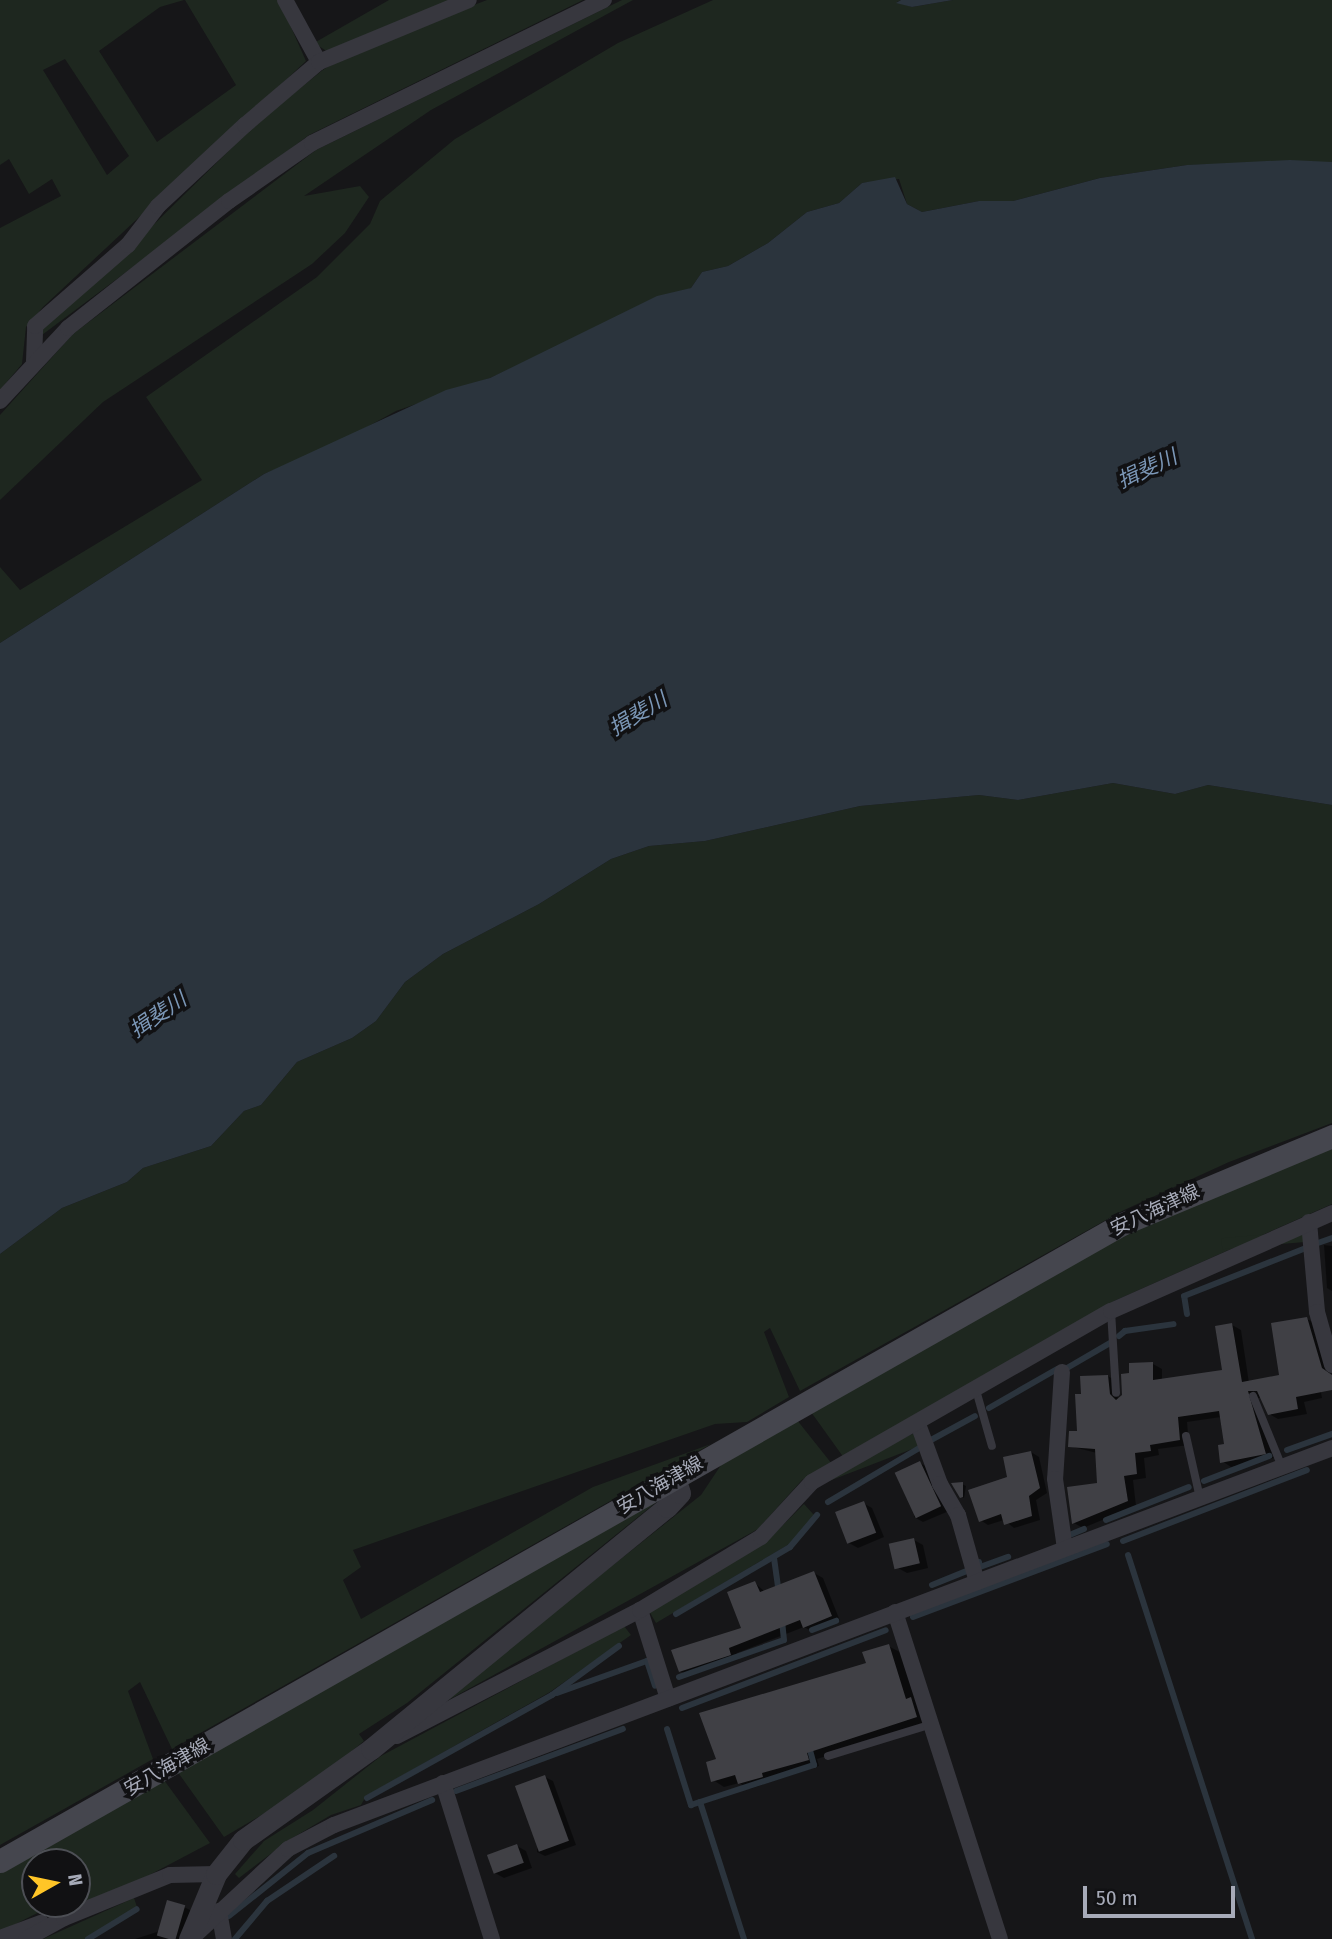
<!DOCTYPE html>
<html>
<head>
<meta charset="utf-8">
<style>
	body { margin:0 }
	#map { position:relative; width:1332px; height:1939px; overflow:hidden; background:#161618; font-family:"Fira Sans Condensed","Noto Sans JP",sans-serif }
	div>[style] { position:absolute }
	.green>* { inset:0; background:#1e271f; transform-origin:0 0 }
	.water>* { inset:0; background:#2b343d }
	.shadow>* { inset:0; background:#0007 }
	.stream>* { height:6px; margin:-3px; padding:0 3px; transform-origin:3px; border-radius:3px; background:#2b343d }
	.building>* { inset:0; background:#404045; transform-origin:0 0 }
	.service>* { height:8px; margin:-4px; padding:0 4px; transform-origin:4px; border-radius:4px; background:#37373e }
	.minor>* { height:16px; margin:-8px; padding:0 8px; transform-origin:8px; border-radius:8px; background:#37373e }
	.tertiary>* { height:21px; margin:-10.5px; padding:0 10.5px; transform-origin:10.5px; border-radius:10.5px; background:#37373e }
	.secondary>* { height:23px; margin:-11.5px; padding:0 11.5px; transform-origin:11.5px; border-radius:11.5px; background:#45464e }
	span { translate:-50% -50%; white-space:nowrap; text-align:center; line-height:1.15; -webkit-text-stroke:7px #111113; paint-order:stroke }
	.street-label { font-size:19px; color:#a7abb9 }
	.water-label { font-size:21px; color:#7b97b7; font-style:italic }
	.north { position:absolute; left:21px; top:1848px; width:70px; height:70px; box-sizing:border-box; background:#111113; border:2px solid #4d4f55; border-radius:50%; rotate:81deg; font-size:19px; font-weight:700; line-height:28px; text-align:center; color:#a7abb9 }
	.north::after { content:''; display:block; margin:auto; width:24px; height:32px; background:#ffc527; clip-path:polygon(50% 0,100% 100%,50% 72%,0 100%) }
	.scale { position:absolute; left:1083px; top:1886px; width:152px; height:32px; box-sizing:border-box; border:4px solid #a7abb9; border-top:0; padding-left:9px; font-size:21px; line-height:24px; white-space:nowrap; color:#a7abb9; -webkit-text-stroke:5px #111113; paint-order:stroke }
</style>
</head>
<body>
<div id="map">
	<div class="green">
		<div style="clip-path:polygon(evenodd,0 0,184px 0,160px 7px,99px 51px,157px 142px,236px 85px,185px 0,279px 0,306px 61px,43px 307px,26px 327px,22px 364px,0 390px,0 228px,61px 196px,52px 179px,29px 194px,9px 159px,0 165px,0 0,65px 59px,129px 156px,107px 175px,43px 70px,65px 59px)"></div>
		<div style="clip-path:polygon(389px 0,450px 0,328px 52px,314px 43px)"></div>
		<div style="clip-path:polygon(487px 0,583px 0,309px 135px,42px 335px,42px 324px,132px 246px,256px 124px,324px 69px,372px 44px)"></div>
		<div style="clip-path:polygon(622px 0,633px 0,431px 110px,304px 196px,360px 186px,369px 197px,345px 233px,312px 264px,103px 402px,0 500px,0 415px,73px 334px,316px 150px)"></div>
		<div style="clip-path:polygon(713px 0,901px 0,897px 2px,912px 7px,953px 0,1332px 0,1332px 162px,1187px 165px,1100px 178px,1013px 201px,979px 201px,922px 212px,907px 204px,899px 179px,862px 183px,839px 203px,807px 212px,768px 243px,728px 266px,702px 272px,691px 288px,490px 378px,396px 411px,327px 449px,264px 474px,0 643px,0 567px,20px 590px,202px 480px,146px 397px,317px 277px,370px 224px,380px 201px,455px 139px,618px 43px)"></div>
		<div style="clip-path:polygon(1113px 783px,1175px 794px,1208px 785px,1332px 805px,1332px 1123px,1229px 1162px,1122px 1211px,800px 1391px,770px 1328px,764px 1332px,789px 1397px,747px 1422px,715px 1424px,353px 1550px,361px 1567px,343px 1580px,361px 1619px,593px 1487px,711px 1444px,172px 1749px,140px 1682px,128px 1691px,153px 1759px,0 1845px,0 1254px,62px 1208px,127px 1182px,143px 1168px,211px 1146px,244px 1111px,261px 1105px,297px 1062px,352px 1038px,376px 1021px,405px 982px,443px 954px,539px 904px,611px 859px,649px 846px,705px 841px,860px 806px,979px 795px,1018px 800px)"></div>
		<div style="clip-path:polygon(1332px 1148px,1332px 1204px,1114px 1301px,844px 1458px,811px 1412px,1126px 1234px)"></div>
		<div style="left:1304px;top:1231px;width:11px;height:83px;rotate:85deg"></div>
		<div style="clip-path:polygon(797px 1420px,832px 1464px,802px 1480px,758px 1529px,434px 1708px,701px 1495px,723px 1462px)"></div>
		<div style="left:915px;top:1433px;width:14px;height:105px;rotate:69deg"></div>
		<div style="clip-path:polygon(669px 1492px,407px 1703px,359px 1734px,364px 1741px,304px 1790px,224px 1837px,177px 1771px)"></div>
		<div style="clip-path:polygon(804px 1504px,814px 1515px,791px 1543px,656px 1623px,649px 1611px,767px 1541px)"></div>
		<div style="clip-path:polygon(624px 1626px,631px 1635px,550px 1692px,366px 1796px,361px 1805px,331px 1815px,289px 1840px,239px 1878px,235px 1874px,264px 1841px,313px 1810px,381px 1756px)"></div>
		<div style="clip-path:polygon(164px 1780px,210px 1843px,138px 1881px,68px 1909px,64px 1904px,77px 1904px,77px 1862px,35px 1862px,35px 1904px,55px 1904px,0 1932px,0 1873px)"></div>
		<div style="clip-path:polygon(134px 1898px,137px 1907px,85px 1939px,43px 1939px)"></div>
	</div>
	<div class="water">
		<div style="clip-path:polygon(901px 0,953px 0,912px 7px,896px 3px)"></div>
		<div style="clip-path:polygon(1290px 160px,1332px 162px,1332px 805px,1208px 785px,1175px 794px,1113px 783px,1018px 800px,979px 795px,860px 806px,705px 841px,649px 846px,611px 859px,539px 904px,443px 954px,405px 982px,376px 1021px,352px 1038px,297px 1062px,261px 1105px,244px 1111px,211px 1146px,143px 1168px,127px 1182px,62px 1208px,0 1254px,0 643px,264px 474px,446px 390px,490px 378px,657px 296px,691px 288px,702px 272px,728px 266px,768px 243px,807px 212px,839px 203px,862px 183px,895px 177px,907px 204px,922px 212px,979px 201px,1013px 201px,1100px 178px,1187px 165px)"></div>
	</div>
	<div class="shadow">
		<div style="clip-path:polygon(1324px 1245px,1332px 1246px,1332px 1291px,1327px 1288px)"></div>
		<div style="clip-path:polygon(1307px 1319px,1316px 1324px,1331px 1379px,1319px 1381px,1322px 1398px,1304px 1402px,1307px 1414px,1278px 1419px,1269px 1414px,1262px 1397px,1255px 1399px,1274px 1458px,1231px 1467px,1222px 1461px,1226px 1446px,1221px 1417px,1187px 1422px,1189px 1445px,1158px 1449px,1159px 1455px,1144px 1458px,1146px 1478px,1133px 1480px,1136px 1506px,1083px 1528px,1074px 1523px,1069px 1489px,1099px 1484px,1097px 1453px,1069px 1446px,1079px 1433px,1082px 1396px,1108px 1376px,1117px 1382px,1118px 1400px,1153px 1364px,1162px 1369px,1162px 1380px,1224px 1371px,1232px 1325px,1241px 1330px,1249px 1383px,1281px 1376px)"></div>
		<div style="clip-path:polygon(1031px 1452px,1039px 1457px,1047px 1493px,1036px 1500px,1040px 1520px,1014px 1528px,1004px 1520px,988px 1525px,980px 1520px)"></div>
		<div style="clip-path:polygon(920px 1463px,929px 1468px,949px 1511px,923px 1522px,914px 1517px)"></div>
		<div style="clip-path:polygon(962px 1484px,966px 1486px,964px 1498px,962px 1497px)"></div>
		<div style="clip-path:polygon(863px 1503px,872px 1508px,884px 1537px,858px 1548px,849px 1543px)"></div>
		<div style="clip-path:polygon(914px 1540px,923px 1545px,928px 1568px,907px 1573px,898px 1568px)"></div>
		<div style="clip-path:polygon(814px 1573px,823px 1578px,840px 1621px,813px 1632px,804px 1627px,737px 1653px,739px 1659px,689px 1676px,680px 1671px,743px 1629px,755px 1583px,765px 1592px)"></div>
		<div style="clip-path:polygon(888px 1646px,900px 1652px,928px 1723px,817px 1759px,819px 1766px,750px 1789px,739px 1783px,724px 1787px,713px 1780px,718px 1760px,868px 1664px)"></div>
		<div style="clip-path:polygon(545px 1777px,553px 1781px,576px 1845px,545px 1856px,537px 1852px)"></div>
		<div style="clip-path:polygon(517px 1846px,526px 1851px,532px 1868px,504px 1878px,495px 1873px)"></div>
		<div style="clip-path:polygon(184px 1907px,196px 1913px,189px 1939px,135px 1939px,160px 1931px)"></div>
	</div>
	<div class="stream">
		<div style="left:1315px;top:1244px;width:18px;rotate:-19deg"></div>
		<div style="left:1187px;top:1314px;width:18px;rotate:-99deg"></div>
		<div style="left:1184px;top:1296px;width:131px;rotate:-21.5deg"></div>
		<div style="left:1119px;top:1336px;width:8px;rotate:-40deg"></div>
		<div style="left:1125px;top:1331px;width:49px;rotate:-8.1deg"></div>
		<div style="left:1067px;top:1368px;width:50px;rotate:-30.2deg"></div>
		<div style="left:989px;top:1408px;width:78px;rotate:-29.8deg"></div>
		<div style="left:931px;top:1440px;width:50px;rotate:-28.6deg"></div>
		<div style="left:1287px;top:1450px;width:48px;rotate:-19.6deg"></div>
		<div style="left:1204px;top:1481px;width:70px;rotate:-21deg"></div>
		<div style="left:828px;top:1502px;width:108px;rotate:-30.6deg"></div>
		<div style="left:1106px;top:1520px;width:89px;rotate:-21.7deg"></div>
		<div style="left:1072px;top:1534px;width:13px;rotate:-23deg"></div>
		<div style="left:1123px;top:1541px;width:197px;rotate:-21.1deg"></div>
		<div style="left:1128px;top:1555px;width:404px;rotate:72.1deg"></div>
		<div style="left:774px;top:1558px;width:35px;rotate:82deg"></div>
		<div style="left:979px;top:1562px;width:5px;rotate:79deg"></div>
		<div style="left:980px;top:1567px;width:30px;rotate:-20deg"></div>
		<div style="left:932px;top:1585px;width:37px;rotate:-22deg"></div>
		<div style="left:676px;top:1614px;width:132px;rotate:-30.4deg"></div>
		<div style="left:790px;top:1547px;width:42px;rotate:-49.8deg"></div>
		<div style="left:913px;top:1617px;width:207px;rotate:-20.6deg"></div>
		<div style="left:812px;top:1630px;width:26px;rotate:-21deg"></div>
		<div style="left:679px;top:1677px;width:111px;rotate:-19.4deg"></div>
		<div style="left:784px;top:1640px;width:19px;rotate:-96deg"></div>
		<div style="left:557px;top:1693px;width:96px;rotate:-19.6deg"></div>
		<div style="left:647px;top:1661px;width:26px;rotate:72deg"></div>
		<div style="left:682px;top:1708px;width:218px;rotate:-20.9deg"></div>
		<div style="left:667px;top:1729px;width:80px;rotate:72.5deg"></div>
		<div style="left:691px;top:1805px;width:9px;rotate:-18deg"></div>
		<div style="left:700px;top:1802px;width:144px;rotate:72.2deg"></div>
		<div style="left:456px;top:1791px;width:178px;rotate:-20.4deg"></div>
		<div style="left:367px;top:1798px;width:212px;rotate:-29.1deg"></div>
		<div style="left:552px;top:1695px;width:83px;rotate:-36.2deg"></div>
		<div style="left:700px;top:1802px;width:120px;rotate:-18deg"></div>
		<div style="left:814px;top:1765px;width:20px;rotate:-105deg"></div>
		<div style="left:229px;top:1916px;width:101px;rotate:-38.6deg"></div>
		<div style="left:308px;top:1853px;width:135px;rotate:-23.1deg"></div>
		<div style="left:88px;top:1939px;width:57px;rotate:-31.5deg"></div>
		<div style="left:235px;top:1939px;width:50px;rotate:-49.9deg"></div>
		<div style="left:267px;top:1901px;width:81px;rotate:-33.9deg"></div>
	</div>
	<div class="building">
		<div style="clip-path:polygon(1307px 1317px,1322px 1368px,1332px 1375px,1332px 1390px,1296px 1397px,1298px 1409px,1268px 1415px,1257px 1391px,1248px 1391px,1266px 1454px,1220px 1463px,1218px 1445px,1224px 1444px,1219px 1411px,1178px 1417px,1180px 1440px,1150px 1445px,1151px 1451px,1135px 1453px,1137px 1474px,1124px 1476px,1128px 1501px,1072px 1524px,1067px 1487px,1097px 1483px,1095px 1449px,1068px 1447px,1069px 1431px,1077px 1431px,1075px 1394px,1081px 1394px,1080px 1376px,1108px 1375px,1110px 1394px,1116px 1400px,1122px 1395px,1121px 1374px,1129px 1373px,1129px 1363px,1153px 1362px,1153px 1380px,1222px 1370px,1215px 1326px,1232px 1323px,1242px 1382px,1279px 1375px,1271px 1323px)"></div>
		<div style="clip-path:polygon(1031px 1451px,1040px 1488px,1029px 1496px,1032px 1516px,1004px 1525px,1001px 1514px,979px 1522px,968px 1490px,1007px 1477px,1003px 1457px)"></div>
		<div style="left:920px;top:1461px;width:50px;height:28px;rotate:65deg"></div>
		<div style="clip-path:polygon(963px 1482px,963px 1497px,960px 1498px,951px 1483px)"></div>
		<div style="left:864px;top:1501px;width:34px;height:31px;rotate:69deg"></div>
		<div style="left:914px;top:1538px;width:26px;height:26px;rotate:77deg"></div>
		<div style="clip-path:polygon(814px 1571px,832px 1616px,803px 1628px,800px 1620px,729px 1648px,731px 1655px,679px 1672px,671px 1650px,741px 1628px,727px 1592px,755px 1581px,760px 1592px)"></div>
		<div style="clip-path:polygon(889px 1644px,906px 1699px,911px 1697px,917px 1717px,807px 1753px,809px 1760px,762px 1773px,763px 1777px,738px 1784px,735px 1775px,711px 1782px,706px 1762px,716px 1759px,699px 1713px,866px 1663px,862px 1652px)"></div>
		<div style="left:545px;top:1775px;width:70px;height:32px;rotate:70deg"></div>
		<div style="left:517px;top:1844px;width:20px;height:32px;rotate:70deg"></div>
		<div style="left:167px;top:1900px;width:19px;height:37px;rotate:16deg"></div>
	</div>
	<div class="service">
		<div style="left:1111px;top:1311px;width:82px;rotate:86.5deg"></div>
		<div style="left:976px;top:1390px;width:58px;rotate:74.1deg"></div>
		<div style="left:1253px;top:1396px;width:77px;rotate:67.8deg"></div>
		<div style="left:1186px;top:1436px;width:64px;rotate:77.3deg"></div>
		<div style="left:828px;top:1756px;width:109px;rotate:-17.1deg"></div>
	</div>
	<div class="minor">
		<div style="left:285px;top:0;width:71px;rotate:61.3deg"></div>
		<div style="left:34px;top:361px;width:35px;rotate:-88deg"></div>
		<div style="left:35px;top:326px;width:123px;rotate:-41.1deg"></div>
		<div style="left:128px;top:245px;width:49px;rotate:-52.4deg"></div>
		<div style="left:158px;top:206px;width:119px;rotate:-43deg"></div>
		<div style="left:245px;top:125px;width:97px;rotate:-40.4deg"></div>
		<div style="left:319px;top:62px;width:162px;rotate:-22.5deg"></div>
		<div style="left:0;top:401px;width:100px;rotate:-47deg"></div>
		<div style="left:68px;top:328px;width:205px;rotate:-38.3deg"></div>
		<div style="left:229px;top:201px;width:101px;rotate:-34.9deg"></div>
		<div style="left:312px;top:143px;width:325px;rotate:-26.1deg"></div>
		<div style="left:1309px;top:1222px;width:90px;rotate:84.9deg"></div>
		<div style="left:1317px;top:1312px;width:55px;rotate:74.2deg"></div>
		<div style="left:1062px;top:1372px;width:107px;rotate:93.7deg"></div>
		<div style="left:1055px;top:1479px;width:70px;rotate:81.8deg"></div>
		<div style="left:918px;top:1424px;width:64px;rotate:69.9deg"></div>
		<div style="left:940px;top:1484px;width:36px;rotate:60deg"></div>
		<div style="left:958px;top:1515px;width:70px;rotate:74.2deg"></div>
		<div style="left:640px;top:1610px;width:93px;rotate:72.5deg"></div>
		<div style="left:895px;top:1612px;width:343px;rotate:72.2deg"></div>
		<div style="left:397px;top:1736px;width:274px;rotate:-27.4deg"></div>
		<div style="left:640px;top:1610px;width:141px;rotate:-31.1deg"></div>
		<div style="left:761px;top:1537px;width:75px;rotate:-47.2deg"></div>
		<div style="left:812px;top:1482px;width:344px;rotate:-29.8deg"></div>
		<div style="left:1111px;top:1311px;width:242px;rotate:-23.9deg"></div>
		<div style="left:443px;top:1783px;width:164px;rotate:72.6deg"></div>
		<div style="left:219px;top:1911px;width:28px;rotate:80deg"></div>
		<div style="left:194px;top:1936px;width:128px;rotate:-42.8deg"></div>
		<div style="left:288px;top:1849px;width:52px;rotate:-27.6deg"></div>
		<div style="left:334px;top:1825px;width:1067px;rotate:-20.69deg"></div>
		<div style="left:0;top:1938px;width:44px;rotate:-20.1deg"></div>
		<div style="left:26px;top:1939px;width:43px;rotate:-28.9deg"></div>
		<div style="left:64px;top:1918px;width:114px;rotate:-22.1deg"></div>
		<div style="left:170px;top:1875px;width:46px;rotate:-1.2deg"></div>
	</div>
	<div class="tertiary">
		<div style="left:189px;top:1939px;width:70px;rotate:-67.4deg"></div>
		<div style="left:216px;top:1874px;width:43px;rotate:-51.5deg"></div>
		<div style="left:243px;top:1840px;width:157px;rotate:-35.4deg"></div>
		<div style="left:371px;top:1749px;width:382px;rotate:-39.3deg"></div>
		<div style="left:667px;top:1507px;width:19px;rotate:-47deg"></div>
		<div style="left:680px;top:1493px;width:16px;rotate:-108deg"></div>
	</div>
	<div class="secondary">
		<div style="left:0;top:1861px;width:1290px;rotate:-29.59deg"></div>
		<div style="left:1122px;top:1224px;width:228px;rotate:-22.7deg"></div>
	</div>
	<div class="street-label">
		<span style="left:1155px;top:1210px;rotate:-25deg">安八海津線</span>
		<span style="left:660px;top:1485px;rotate:-30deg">安八海津線</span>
		<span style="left:167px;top:1767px;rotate:-30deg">安八海津線</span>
	</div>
	<div class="water-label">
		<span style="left:1147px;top:469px;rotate:-25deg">揖斐川</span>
		<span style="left:638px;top:714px;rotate:-31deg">揖斐川</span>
		<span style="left:158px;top:1015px;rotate:-34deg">揖斐川</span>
	</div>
	<div class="north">N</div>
	<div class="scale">50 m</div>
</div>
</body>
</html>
